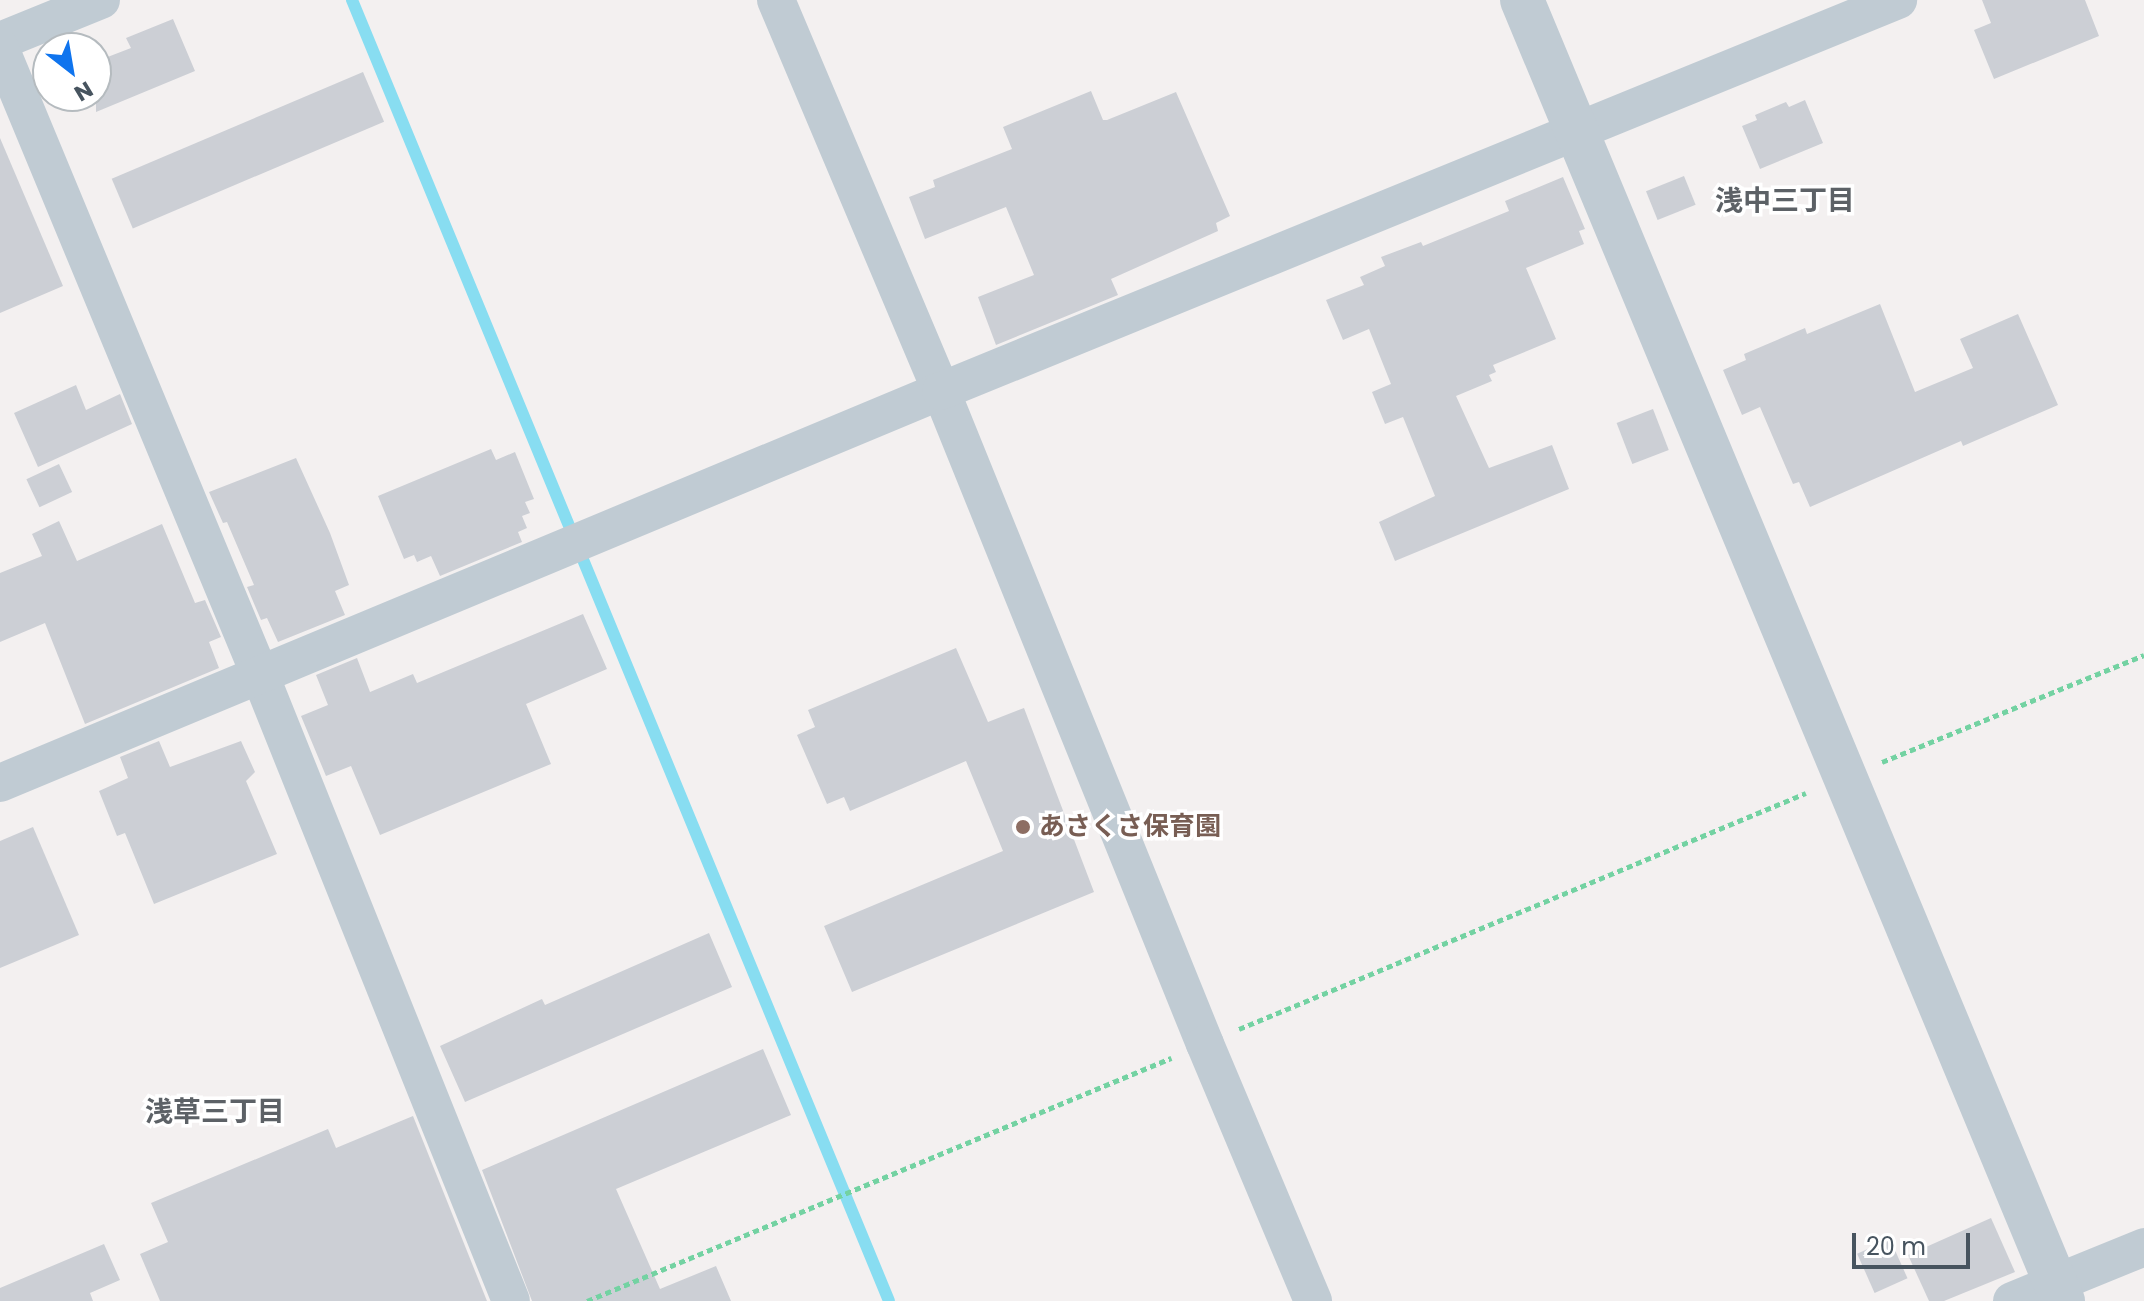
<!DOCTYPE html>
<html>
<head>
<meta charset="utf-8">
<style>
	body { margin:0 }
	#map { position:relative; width:2144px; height:1301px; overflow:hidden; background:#f3f0f0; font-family:Poppins,"Noto Sans JP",sans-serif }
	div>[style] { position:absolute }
	.stream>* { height:12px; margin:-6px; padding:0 6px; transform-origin:6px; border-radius:6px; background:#88ddf1 }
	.building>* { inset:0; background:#cccfd5; transform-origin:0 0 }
	.path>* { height:5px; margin-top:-2.5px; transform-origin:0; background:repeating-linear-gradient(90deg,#73d2a2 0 6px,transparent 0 10px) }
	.minor>* { height:38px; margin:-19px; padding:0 19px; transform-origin:19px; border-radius:19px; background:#c0cbd3 }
	.tertiary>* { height:44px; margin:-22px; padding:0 22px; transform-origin:22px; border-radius:22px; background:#c0cbd3 }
	.dots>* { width:22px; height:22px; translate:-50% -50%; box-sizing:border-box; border:4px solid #fff; border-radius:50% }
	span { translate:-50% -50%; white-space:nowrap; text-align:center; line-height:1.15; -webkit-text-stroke:7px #fff; paint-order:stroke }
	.education-label { font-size:26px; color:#785e54; font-weight:700 }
	.left { translate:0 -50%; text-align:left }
	.neighbourhood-label { font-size:28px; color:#5c6166; font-weight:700 }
	.north { position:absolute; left:32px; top:32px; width:80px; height:80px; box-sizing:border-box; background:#fff; border:2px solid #b5bbbf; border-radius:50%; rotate:149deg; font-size:22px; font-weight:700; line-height:32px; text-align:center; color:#47545f }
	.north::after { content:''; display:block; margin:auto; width:28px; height:36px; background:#0f74ee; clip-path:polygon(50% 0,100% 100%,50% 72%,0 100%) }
	.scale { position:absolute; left:1852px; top:1233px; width:118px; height:36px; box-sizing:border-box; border:4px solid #47545f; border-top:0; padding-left:10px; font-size:24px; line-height:28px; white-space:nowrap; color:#47545f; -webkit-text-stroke:6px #fff; paint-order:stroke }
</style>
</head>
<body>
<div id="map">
	<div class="stream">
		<div style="left:352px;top:0;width:1407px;rotate:67.57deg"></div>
	</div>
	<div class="building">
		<div style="clip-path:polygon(1982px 0,2085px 0,2099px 36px,1994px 79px,1974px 30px,1991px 23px)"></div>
		<div style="clip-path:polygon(173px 19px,195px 71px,96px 112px,96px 80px,111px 74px,105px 58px,131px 48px,126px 38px)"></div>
		<div style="left:363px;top:72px;width:54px;height:273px;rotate:67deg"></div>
		<div style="clip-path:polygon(1091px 91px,1103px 120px,1107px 120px,1176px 92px,1230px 216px,1216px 223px,1218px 231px,1111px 279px,1118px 295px,996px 345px,978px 297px,1034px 275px,1006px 207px,925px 239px,909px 197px,935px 187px,933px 180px,1012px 149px,1003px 127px)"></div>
		<div style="clip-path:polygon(1805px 100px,1823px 143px,1760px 169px,1742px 126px,1757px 120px,1755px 115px,1786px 102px,1789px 107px)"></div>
		<div style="clip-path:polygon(0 138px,63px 286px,0 313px)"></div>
		<div style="left:1684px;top:176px;width:31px;height:41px;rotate:68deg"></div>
		<div style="clip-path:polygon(1563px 177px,1585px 229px,1579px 231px,1584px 244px,1526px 268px,1556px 339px,1493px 365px,1496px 372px,1489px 375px,1492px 381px,1456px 396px,1489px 468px,1552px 445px,1569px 489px,1395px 561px,1379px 522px,1435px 496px,1403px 417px,1385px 424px,1372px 392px,1391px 384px,1369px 329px,1343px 340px,1326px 300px,1364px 285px,1360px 277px,1385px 266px,1381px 257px,1421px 242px,1423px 246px,1509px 211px,1505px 201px)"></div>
		<div style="clip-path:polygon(1880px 304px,1915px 392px,1973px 368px,1960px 339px,2018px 314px,2058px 405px,1963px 446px,1961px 441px,1810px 507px,1799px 482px,1793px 484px,1760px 407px,1742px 415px,1723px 370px,1746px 360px,1744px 354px,1805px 328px,1807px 334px)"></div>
		<div style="clip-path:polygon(76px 385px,86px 410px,120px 394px,132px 424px,38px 467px,14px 413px)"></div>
		<div style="left:1653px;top:409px;width:44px;height:39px;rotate:69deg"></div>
		<div style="clip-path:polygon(491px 449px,496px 460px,515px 452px,534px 499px,525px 502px,530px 513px,522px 516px,527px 528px,518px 532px,522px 542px,440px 576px,431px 556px,417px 562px,414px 555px,404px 559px,378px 496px)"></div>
		<div style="clip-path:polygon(296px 458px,330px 533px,349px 585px,335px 591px,345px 615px,278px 642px,267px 618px,261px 620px,247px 587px,254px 585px,227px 522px,223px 523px,209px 492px)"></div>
		<div style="left:59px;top:464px;width:31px;height:36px;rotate:65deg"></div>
		<div style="clip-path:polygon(59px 521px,77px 561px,162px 524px,195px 603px,205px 600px,221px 637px,209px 642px,219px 668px,85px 724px,45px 623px,0 642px,0 573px,42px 556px,32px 534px)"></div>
		<div style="clip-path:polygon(583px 614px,607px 669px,526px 704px,551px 764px,380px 835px,351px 766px,326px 776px,301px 716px,328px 705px,316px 675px,357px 658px,370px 692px,413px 674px,417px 683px)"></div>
		<div style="clip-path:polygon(956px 648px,988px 722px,1024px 708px,1094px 892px,852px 992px,824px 926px,1003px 851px,966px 761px,850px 811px,844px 797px,827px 804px,797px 735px,815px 727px,808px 710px)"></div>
		<div style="clip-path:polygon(159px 741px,170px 767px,241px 741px,255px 772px,246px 781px,277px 854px,154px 904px,125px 833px,117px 836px,99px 791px,128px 778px,120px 757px)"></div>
		<div style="clip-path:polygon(33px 827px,79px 935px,0 968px,0 841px)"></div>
		<div style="clip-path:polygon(709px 933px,732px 987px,465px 1102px,440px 1046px,542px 999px,545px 1005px)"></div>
		<div style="clip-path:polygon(763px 1049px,791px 1115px,616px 1189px,660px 1289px,716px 1266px,731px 1301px,532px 1301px,482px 1170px)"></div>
		<div style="clip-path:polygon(413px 1116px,487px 1301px,160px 1301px,140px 1254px,168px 1242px,151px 1203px,328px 1129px,336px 1148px)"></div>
		<div style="clip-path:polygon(1991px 1218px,2015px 1272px,1944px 1301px,1929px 1301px,1908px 1255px)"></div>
		<div style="left:1890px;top:1239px;width:43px;height:36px;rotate:66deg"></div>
		<div style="clip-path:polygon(104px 1244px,120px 1280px,90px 1293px,93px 1301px,0 1301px,0 1288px)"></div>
	</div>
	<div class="path">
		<div style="left:1882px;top:762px;width:283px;rotate:-22.2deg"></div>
		<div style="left:1239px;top:1029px;width:614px;rotate:-22.6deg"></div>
		<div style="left:587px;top:1301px;width:633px;rotate:-22.59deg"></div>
	</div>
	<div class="minor">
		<div style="left:776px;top:0;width:424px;rotate:67.1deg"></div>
		<div style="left:941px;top:391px;width:704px;rotate:67.99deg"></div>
		<div style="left:1205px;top:1044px;width:279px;rotate:67.2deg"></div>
		<div style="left:0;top:41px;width:109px;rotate:-22.1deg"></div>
		<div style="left:0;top:48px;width:679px;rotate:67.48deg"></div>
		<div style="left:260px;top:675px;width:674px;rotate:68.15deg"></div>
		<div style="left:0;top:783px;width:1019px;rotate:-22.62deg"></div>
		<div style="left:941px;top:391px;width:1034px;rotate:-22.22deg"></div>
		<div style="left:2012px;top:1301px;width:143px;rotate:-22.2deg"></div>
	</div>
	<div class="tertiary">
		<div style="left:1522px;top:0;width:1409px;rotate:67.42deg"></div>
	</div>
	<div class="dots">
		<div style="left:1023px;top:827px;background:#8d6e63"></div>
	</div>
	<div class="education-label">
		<span class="left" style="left:1039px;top:827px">あさくさ保育園</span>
	</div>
	<div class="neighbourhood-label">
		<span style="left:1785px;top:201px">浅中三丁目</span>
		<span style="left:215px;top:1112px">浅草三丁目</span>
	</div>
	<div class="north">N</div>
	<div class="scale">20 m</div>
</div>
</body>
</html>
